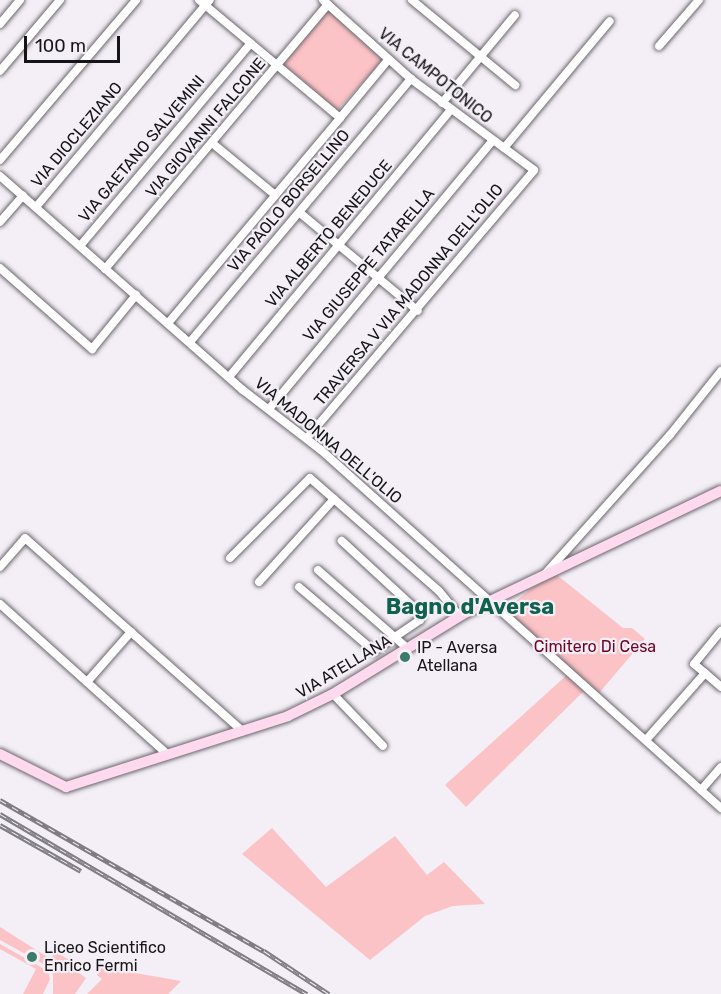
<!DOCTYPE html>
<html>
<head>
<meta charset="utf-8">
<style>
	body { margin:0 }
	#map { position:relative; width:721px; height:994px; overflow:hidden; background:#f4eff6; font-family:Rubik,sans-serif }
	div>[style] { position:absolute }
	.green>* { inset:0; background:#fcc3c6; transform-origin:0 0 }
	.roads { filter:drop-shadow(0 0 2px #6b666d) drop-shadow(0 0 2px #6b666d) }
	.minor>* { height:8px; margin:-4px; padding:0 4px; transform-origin:4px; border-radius:4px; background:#fff }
	.major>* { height:10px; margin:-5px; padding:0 5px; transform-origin:5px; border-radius:5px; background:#ffd9ed }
	.rail>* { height:4.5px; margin-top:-2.25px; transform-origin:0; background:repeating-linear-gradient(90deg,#f4eff6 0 7px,#7f7d81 0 14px); box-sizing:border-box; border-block:2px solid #7f7d81 }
	.dots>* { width:16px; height:16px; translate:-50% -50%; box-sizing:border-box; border:3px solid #f4eff6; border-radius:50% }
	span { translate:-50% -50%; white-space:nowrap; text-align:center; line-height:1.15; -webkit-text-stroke:4.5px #f4eff6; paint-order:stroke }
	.street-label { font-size:16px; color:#151416 }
	.park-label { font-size:16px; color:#710021 }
	.poi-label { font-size:16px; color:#151416 }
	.left { translate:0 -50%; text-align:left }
	.district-label { font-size:22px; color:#10614e; font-weight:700 }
	.scale { position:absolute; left:24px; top:36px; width:96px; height:27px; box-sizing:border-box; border:3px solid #151416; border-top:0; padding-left:8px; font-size:18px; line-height:21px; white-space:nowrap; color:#151416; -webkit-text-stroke:4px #f4eff6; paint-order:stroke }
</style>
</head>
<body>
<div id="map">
	<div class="green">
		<div style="left:329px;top:10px;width:74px;height:72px;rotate:43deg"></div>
		<div style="clip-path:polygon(557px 575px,623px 628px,632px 628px,645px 639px,599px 693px,503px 612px,534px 586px)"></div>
		<div style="clip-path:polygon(568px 674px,586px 689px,466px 807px,445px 785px)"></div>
		<div style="clip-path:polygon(272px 828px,326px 887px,395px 836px,427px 875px,444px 862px,485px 904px,453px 906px,425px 916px,370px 960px,242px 854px)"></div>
		<div style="clip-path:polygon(0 927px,49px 958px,45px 965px,0 940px)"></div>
		<div style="clip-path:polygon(0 944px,48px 971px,50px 979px,43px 994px,23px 994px,36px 969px,0 949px)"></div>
		<div style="clip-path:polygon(55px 952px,75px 963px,72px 968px,86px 978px,75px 994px,53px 994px,53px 974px,46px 967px)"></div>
		<div style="clip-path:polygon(101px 967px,181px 981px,168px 994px,87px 994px,102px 979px,97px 975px)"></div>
	</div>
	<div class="roads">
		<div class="minor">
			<div style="left:199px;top:0;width:184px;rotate:39.9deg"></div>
			<div style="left:340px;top:118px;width:75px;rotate:-50.4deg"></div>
			<div style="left:412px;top:0;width:134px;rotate:39.5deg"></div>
			<div style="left:0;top:24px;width:31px;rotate:-50deg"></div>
			<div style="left:659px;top:46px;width:61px;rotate:-49deg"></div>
			<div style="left:0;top:71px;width:93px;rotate:-49.8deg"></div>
			<div style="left:442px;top:103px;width:114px;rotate:-50.3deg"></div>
			<div style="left:212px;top:143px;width:82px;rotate:39.5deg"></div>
			<div style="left:504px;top:148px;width:165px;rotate:-50.2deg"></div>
			<div style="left:0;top:160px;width:210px;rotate:-49.6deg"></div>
			<div style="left:0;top:176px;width:324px;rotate:41.4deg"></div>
			<div style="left:243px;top:390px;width:98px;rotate:37.6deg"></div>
			<div style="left:321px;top:450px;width:537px;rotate:41.83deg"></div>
			<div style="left:36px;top:207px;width:270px;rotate:-50deg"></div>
			<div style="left:300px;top:213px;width:153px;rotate:39.7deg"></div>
			<div style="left:0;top:222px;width:35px;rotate:-49deg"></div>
			<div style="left:80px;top:246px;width:265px;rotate:-49.9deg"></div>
			<div style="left:0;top:268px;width:123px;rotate:41.4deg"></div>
			<div style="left:92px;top:349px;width:70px;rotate:-50.8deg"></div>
			<div style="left:105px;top:269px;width:346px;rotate:-49.9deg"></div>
			<div style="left:169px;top:322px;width:266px;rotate:-50deg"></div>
			<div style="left:190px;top:342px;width:344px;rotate:-50deg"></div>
			<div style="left:229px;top:377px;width:347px;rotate:-50.3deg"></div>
			<div style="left:269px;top:409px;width:349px;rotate:-50.2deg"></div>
			<div style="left:307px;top:438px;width:351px;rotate:-49.7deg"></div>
			<div style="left:534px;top:170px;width:153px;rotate:-143.5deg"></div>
			<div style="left:411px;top:79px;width:118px;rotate:-138.1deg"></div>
			<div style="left:230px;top:558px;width:113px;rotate:-45deg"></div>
			<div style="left:310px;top:478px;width:171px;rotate:41.2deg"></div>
			<div style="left:439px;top:591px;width:32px;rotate:51deg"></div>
			<div style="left:0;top:567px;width:38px;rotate:-49deg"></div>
			<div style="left:25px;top:538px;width:290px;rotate:41.6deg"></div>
			<div style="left:318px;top:570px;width:118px;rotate:41.2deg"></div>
			<div style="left:546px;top:573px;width:186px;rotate:-48.1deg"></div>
			<div style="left:670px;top:435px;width:82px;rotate:-51.4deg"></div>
			<div style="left:259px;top:582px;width:112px;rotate:-47.9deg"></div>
			<div style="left:299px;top:587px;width:99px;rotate:40.5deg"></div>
			<div style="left:374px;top:651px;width:55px;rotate:-34deg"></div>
			<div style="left:420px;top:620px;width:6px;rotate:-81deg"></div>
			<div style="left:421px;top:614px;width:108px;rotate:-137.3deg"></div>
			<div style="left:0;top:604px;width:226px;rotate:41.9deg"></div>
			<div style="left:705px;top:673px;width:21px;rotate:41deg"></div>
			<div style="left:87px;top:682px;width:67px;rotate:-48.7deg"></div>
			<div style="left:333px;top:694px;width:72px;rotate:46.1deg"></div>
			<div style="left:646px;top:740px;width:89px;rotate:-48.6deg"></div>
			<div style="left:705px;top:673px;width:14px;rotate:-141deg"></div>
			<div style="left:694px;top:664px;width:43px;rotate:-50.7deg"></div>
			<div style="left:701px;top:790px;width:30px;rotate:-49deg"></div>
		</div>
		<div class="major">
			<div style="left:0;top:754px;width:74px;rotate:26.6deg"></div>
			<div style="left:66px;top:787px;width:233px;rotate:-17.7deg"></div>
			<div style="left:288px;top:716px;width:50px;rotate:-26.1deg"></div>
			<div style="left:333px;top:694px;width:157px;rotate:-31.5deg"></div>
			<div style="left:467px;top:612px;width:281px;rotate:-25.5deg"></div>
		</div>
	</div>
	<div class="rail">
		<div style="left:0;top:800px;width:304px;rotate:29.8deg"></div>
		<div style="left:264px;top:951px;width:78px;rotate:33.5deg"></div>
		<div style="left:0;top:814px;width:356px;rotate:30.4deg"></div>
		<div style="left:0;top:825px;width:93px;rotate:29.6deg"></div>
	</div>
	<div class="dots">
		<div style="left:405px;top:657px;background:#3b7a68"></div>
		<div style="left:32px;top:957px;background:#3b7a68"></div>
	</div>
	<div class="street-label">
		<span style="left:435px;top:76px;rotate:39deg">VIA CAMPOTONICO</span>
		<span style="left:206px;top:128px;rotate:-50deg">VIA GIOVANNI FALCONE</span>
		<span style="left:77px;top:135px;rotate:-50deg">VIA DIOCLEZIANO</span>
		<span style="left:142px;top:149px;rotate:-50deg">VIA GAETANO SALVEMINI</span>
		<span style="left:289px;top:201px;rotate:-50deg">VIA PAOLO BORSELLINO</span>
		<span style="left:329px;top:234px;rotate:-50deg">VIA ALBERTO BENEDUCE</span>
		<span style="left:369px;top:265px;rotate:-50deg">VIA GIUSEPPE TATARELLA</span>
		<span style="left:409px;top:295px;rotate:-50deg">TRAVERSA V VIA MADONNA DELL'OLIO</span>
		<span style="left:328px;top:441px;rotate:40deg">VIA MADONNA DELL'OLIO</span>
		<span style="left:344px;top:667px;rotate:-31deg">VIA ATELLANA</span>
	</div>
	<div class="park-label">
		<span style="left:595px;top:647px">Cimitero Di Cesa</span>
	</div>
	<div class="poi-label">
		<span class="left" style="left:417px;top:657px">IP - Aversa<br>Atellana</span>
		<span class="left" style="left:44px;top:957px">Liceo Scientifico<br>Enrico Fermi</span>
	</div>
	<div class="district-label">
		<span style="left:470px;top:607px">Bagno d'Aversa</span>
	</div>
	<div class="scale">100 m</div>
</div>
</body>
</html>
